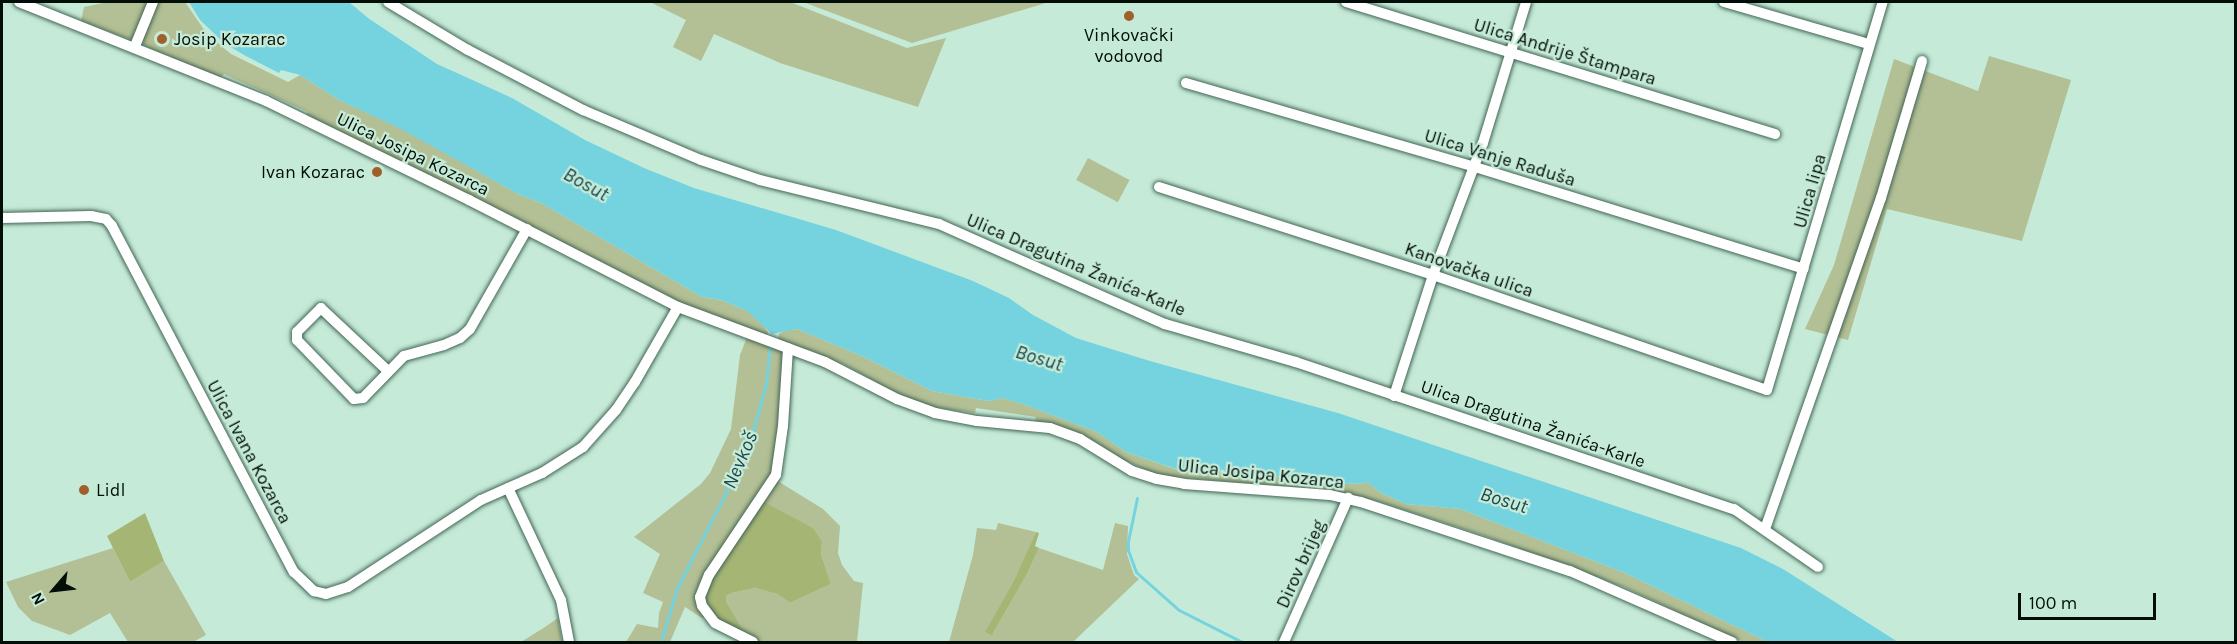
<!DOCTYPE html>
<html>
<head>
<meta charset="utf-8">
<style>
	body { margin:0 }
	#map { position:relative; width:2237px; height:644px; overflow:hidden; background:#c5ebd8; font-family:Karla,sans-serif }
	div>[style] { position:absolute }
	.green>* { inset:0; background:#b3bf94; transform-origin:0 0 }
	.forest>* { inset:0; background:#a5b674 }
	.water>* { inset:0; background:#75d3e0 }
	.stream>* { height:3px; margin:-1.5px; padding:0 1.5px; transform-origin:1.5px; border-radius:1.5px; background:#75d3e0 }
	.roads { filter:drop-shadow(0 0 2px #436555) drop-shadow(0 0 2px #436555) }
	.street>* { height:10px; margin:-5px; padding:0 5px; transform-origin:5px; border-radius:5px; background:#fff }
	.dots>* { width:16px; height:16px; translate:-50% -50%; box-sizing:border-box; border:3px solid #c5ebd8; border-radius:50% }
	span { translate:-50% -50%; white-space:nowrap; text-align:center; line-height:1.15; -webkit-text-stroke:4.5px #c5ebd8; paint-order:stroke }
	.poi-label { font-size:18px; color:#030e08 }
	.left { translate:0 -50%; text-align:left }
	.right { translate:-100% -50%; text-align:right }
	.street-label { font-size:18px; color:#030e08 }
	.water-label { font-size:20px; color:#1d484e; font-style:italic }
	.frame { position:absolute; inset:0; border:3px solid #030e08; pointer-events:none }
	.north { position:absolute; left:24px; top:560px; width:60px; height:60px; -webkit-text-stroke:4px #c5ebd8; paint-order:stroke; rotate:242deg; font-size:16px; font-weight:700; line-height:24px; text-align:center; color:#030e08 }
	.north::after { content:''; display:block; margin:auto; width:21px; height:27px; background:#030e08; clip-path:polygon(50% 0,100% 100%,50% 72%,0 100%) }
	.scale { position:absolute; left:2018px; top:593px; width:138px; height:27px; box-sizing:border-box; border:3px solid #030e08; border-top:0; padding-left:8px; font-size:18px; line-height:21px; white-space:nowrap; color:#030e08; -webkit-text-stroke:4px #c5ebd8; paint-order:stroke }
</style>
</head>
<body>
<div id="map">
	<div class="green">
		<div style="clip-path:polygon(108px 2px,148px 2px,134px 38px,129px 39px,81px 21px,84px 7px)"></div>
		<div style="clip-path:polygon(157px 2px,185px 2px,207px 34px,231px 54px,288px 82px,300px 75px,341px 101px,401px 128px,518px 194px,541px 203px,702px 297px,721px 300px,747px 311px,759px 319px,768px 332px,767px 337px,701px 313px,305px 116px,308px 112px,224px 74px,220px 78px,145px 46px,142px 39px)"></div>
		<div style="clip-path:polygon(650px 2px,790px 2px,907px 48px,946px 38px,918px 107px,780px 63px,714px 34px,701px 61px,673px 47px,686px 20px)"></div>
		<div style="clip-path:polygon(803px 2px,1049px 2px,912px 43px)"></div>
		<div style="clip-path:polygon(1989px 56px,2071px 80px,2022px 241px,1887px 209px,1848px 340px,1805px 329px,1834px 265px,1894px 59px,1978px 91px)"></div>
		<div style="left:1088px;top:158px;width:47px;height:25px;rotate:28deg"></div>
		<div style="clip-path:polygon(797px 329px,864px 357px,932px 391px,988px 401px,1002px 398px,1023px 404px,1097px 432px,1126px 452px,1175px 469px,1185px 472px,1198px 468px,1343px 484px,1369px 483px,1381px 493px,1406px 504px,1460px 509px,1625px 573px,1768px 642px,1743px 642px,1626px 588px,1485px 536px,1374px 500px,1317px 489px,1160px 476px,1035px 421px,1036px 417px,976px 408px,975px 413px,930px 407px,901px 396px,843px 364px,778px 340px,779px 334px,784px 331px)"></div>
		<div style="clip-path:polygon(747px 337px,784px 351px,778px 451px,772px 477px,705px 617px,702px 618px,685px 607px,670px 642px,626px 642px,637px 624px,658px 628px,659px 613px,663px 602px,643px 593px,660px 554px,634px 537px,701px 484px,710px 473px,731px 429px,740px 355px)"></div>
		<div style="clip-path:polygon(776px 480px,823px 509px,840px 526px,838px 553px,842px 565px,854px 581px,863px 583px,857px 642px,761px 642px,741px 633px,743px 630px,726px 601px,726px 596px,732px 593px,755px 588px,777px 594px,790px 603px,831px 584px,821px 554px,822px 542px,762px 501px)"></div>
		<div style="clip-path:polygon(998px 523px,1036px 532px,992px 635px,1027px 574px,1039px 548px,1103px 570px,1115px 523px,1128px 526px,1127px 554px,1134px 575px,1139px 579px,1073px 642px,949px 642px,973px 555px,977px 528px,996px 530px)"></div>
		<div style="clip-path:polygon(113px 548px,130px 582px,164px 561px,206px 635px,193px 642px,128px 642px,110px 613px,70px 635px,32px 621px,18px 607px,6px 582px)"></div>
		<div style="clip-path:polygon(558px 618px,562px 642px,521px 642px,545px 627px)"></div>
	</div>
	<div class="forest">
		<div style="clip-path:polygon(762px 501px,813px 528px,822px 542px,821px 554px,831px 584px,790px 603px,777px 594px,755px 588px,732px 593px,726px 596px,726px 601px,743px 630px,741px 633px,718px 621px,705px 600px,707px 584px)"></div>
		<div style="clip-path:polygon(145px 513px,164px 561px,130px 582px,107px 536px)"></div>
		<div style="clip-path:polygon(1036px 532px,1039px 533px,1035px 546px,1039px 548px,1027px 574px,992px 635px,985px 632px,1014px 581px)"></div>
	</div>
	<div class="water">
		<div style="clip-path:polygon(189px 2px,349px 2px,368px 18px,437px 64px,512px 98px,585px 140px,644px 168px,694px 188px,836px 230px,973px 281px,1009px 298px,1033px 315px,1076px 338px,1150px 361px,1338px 413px,1741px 548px,1783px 569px,1898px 642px,1768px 642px,1625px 573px,1460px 509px,1406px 504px,1381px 493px,1369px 483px,1343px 484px,1199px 468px,1185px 472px,1126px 452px,1097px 432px,1023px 404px,1002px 398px,988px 401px,932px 391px,864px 357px,797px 329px,772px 334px,747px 311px,721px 300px,702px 297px,541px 203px,518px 194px,401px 129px,341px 101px,300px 75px,281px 70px,279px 73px,244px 55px,224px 43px,200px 20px)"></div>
	</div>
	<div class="stream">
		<div style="left:1137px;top:498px;width:44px;rotate:101.8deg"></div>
		<div style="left:1128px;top:541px;width:9px;rotate:90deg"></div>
		<div style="left:1128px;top:550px;width:23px;rotate:70deg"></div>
		<div style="left:1136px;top:572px;width:57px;rotate:41.5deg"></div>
		<div style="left:1179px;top:610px;width:71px;rotate:26.9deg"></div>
		<div style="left:661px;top:642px;width:56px;rotate:-73.5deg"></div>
		<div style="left:677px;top:588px;width:154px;rotate:-62.9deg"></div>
		<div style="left:747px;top:451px;width:70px;rotate:-74.2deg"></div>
		<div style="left:766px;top:384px;width:39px;rotate:-84deg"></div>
	</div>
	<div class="roads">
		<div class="street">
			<div style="left:19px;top:2px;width:266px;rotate:21.8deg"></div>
			<div style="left:266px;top:101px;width:226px;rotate:26deg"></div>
			<div style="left:469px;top:200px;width:235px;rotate:27.1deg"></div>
			<div style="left:678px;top:307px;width:157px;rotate:20.5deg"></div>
			<div style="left:825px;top:362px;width:81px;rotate:27.2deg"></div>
			<div style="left:897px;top:399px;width:40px;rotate:20.2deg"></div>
			<div style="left:935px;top:413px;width:43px;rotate:10.8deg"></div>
			<div style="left:977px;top:421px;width:73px;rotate:5.5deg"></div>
			<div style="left:1050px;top:428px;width:32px;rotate:20deg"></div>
			<div style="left:1080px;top:439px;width:61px;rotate:31.6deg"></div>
			<div style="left:1132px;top:471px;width:26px;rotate:18deg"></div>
			<div style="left:1157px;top:479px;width:27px;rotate:10deg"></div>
			<div style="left:1184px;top:484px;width:146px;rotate:4.3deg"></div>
			<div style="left:1330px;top:495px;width:32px;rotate:13deg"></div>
			<div style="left:1361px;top:502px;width:220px;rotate:18.3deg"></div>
			<div style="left:1570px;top:571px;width:177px;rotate:23.7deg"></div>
			<div style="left:388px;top:2px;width:93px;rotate:31deg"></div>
			<div style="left:468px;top:50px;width:130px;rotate:27.6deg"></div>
			<div style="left:583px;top:110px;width:128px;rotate:23deg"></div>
			<div style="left:701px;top:160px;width:62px;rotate:18.7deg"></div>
			<div style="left:760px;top:180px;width:184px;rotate:13.8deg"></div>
			<div style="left:939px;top:224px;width:247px;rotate:23.9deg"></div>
			<div style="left:1165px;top:324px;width:136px;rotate:16.2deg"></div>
			<div style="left:1296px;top:362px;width:462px;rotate:18.6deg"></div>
			<div style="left:1734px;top:509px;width:102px;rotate:34.6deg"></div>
			<div style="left:1346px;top:2px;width:449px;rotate:17.1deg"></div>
			<div style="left:1724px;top:2px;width:151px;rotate:16.2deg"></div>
			<div style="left:135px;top:46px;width:48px;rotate:-67.8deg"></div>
			<div style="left:1186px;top:83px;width:301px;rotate:16.2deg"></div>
			<div style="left:1475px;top:167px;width:344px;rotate:17.2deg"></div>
			<div style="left:1159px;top:187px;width:288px;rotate:17.8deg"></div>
			<div style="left:1433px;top:275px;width:353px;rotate:19deg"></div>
			<div style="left:1767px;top:390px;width:405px;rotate:-73.4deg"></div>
			<div style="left:2px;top:218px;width:89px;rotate:-1.3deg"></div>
			<div style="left:91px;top:216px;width:15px;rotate:11deg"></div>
			<div style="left:106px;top:219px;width:9px;rotate:49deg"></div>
			<div style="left:112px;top:226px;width:391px;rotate:62.3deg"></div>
			<div style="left:294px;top:572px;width:28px;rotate:44deg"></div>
			<div style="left:314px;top:591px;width:12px;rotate:14deg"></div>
			<div style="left:326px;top:594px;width:23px;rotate:-18deg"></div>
			<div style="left:348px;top:587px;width:159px;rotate:-33.2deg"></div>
			<div style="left:481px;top:500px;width:67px;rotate:-23.9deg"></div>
			<div style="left:542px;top:473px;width:49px;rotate:-32.4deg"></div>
			<div style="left:583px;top:447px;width:50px;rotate:-48.3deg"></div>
			<div style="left:616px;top:410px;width:34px;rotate:-56deg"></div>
			<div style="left:635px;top:382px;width:86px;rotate:-60.2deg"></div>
			<div style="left:388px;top:371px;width:92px;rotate:-136.8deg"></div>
			<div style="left:321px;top:308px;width:34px;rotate:135deg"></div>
			<div style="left:297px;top:332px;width:8px;rotate:90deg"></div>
			<div style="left:297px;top:340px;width:82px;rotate:46deg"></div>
			<div style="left:354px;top:399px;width:9px;rotate:-6deg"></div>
			<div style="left:363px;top:398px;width:59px;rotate:-45.7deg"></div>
			<div style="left:404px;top:356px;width:41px;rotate:-15.4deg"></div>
			<div style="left:444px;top:345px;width:17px;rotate:-24deg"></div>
			<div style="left:460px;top:338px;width:13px;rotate:-42deg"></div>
			<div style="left:470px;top:329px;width:115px;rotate:-60.3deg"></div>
			<div style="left:1394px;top:396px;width:127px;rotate:-72.1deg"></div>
			<div style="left:1433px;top:275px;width:141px;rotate:-69.3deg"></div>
			<div style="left:1483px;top:143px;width:147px;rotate:-73deg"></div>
			<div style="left:508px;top:488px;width:124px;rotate:64.7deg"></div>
			<div style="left:561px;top:600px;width:43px;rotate:79.2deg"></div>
			<div style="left:1765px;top:529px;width:351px;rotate:-70.7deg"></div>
			<div style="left:1881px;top:198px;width:143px;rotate:-73.3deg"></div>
			<div style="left:753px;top:642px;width:42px;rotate:-153.4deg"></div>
			<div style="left:715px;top:623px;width:21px;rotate:-127deg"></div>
			<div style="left:702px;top:606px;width:9px;rotate:-103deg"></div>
			<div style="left:700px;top:597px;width:24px;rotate:-68deg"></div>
			<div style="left:709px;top:575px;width:120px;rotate:-56.2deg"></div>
			<div style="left:776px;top:475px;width:49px;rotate:-81.9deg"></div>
			<div style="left:783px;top:426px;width:78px;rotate:-86.3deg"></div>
			<div style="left:1284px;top:642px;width:158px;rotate:-66deg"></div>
		</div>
	</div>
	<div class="dots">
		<div style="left:1129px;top:16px;background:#a15f2c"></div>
		<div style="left:162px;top:39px;background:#a15f2c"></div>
		<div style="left:377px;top:172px;background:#a15f2c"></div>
		<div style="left:84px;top:490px;background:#a15f2c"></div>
	</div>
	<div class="poi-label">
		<span style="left:1129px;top:46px">Vinkovački<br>vodovod</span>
		<span class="left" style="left:174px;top:39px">Josip Kozarac</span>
		<span class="right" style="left:365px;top:172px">Ivan Kozarac</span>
		<span class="left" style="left:96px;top:490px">Lidl</span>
	</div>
	<div class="street-label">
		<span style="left:1565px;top:52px;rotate:17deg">Ulica Andrije Štampara</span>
		<span style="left:413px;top:154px;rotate:26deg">Ulica Josipa Kozarca</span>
		<span style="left:1500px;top:158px;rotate:17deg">Ulica Vanje Raduša</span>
		<span style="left:1810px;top:191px;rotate:-74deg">Ulica lipa</span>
		<span style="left:1076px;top:265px;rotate:23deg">Ulica Dragutina Žanića-Karle</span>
		<span style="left:1469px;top:270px;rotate:19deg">Kanovačka ulica</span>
		<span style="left:1533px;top:424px;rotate:19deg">Ulica Dragutina Žanića-Karle</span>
		<span style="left:249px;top:452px;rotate:62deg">Ulica Ivana Kozarca</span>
		<span style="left:1261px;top:474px;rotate:6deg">Ulica Josipa Kozarca</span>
		<span style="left:1301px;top:564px;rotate:-66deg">Dirov brijeg</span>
	</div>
	<div class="water-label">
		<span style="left:586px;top:184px;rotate:29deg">Bosut</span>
		<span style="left:1039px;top:358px;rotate:17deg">Bosut</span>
		<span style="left:740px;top:460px;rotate:-67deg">Nevkoš</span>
		<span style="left:1504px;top:500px;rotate:17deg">Bosut</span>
	</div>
	<div class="frame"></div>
	<div class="north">N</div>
	<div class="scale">100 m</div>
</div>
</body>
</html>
